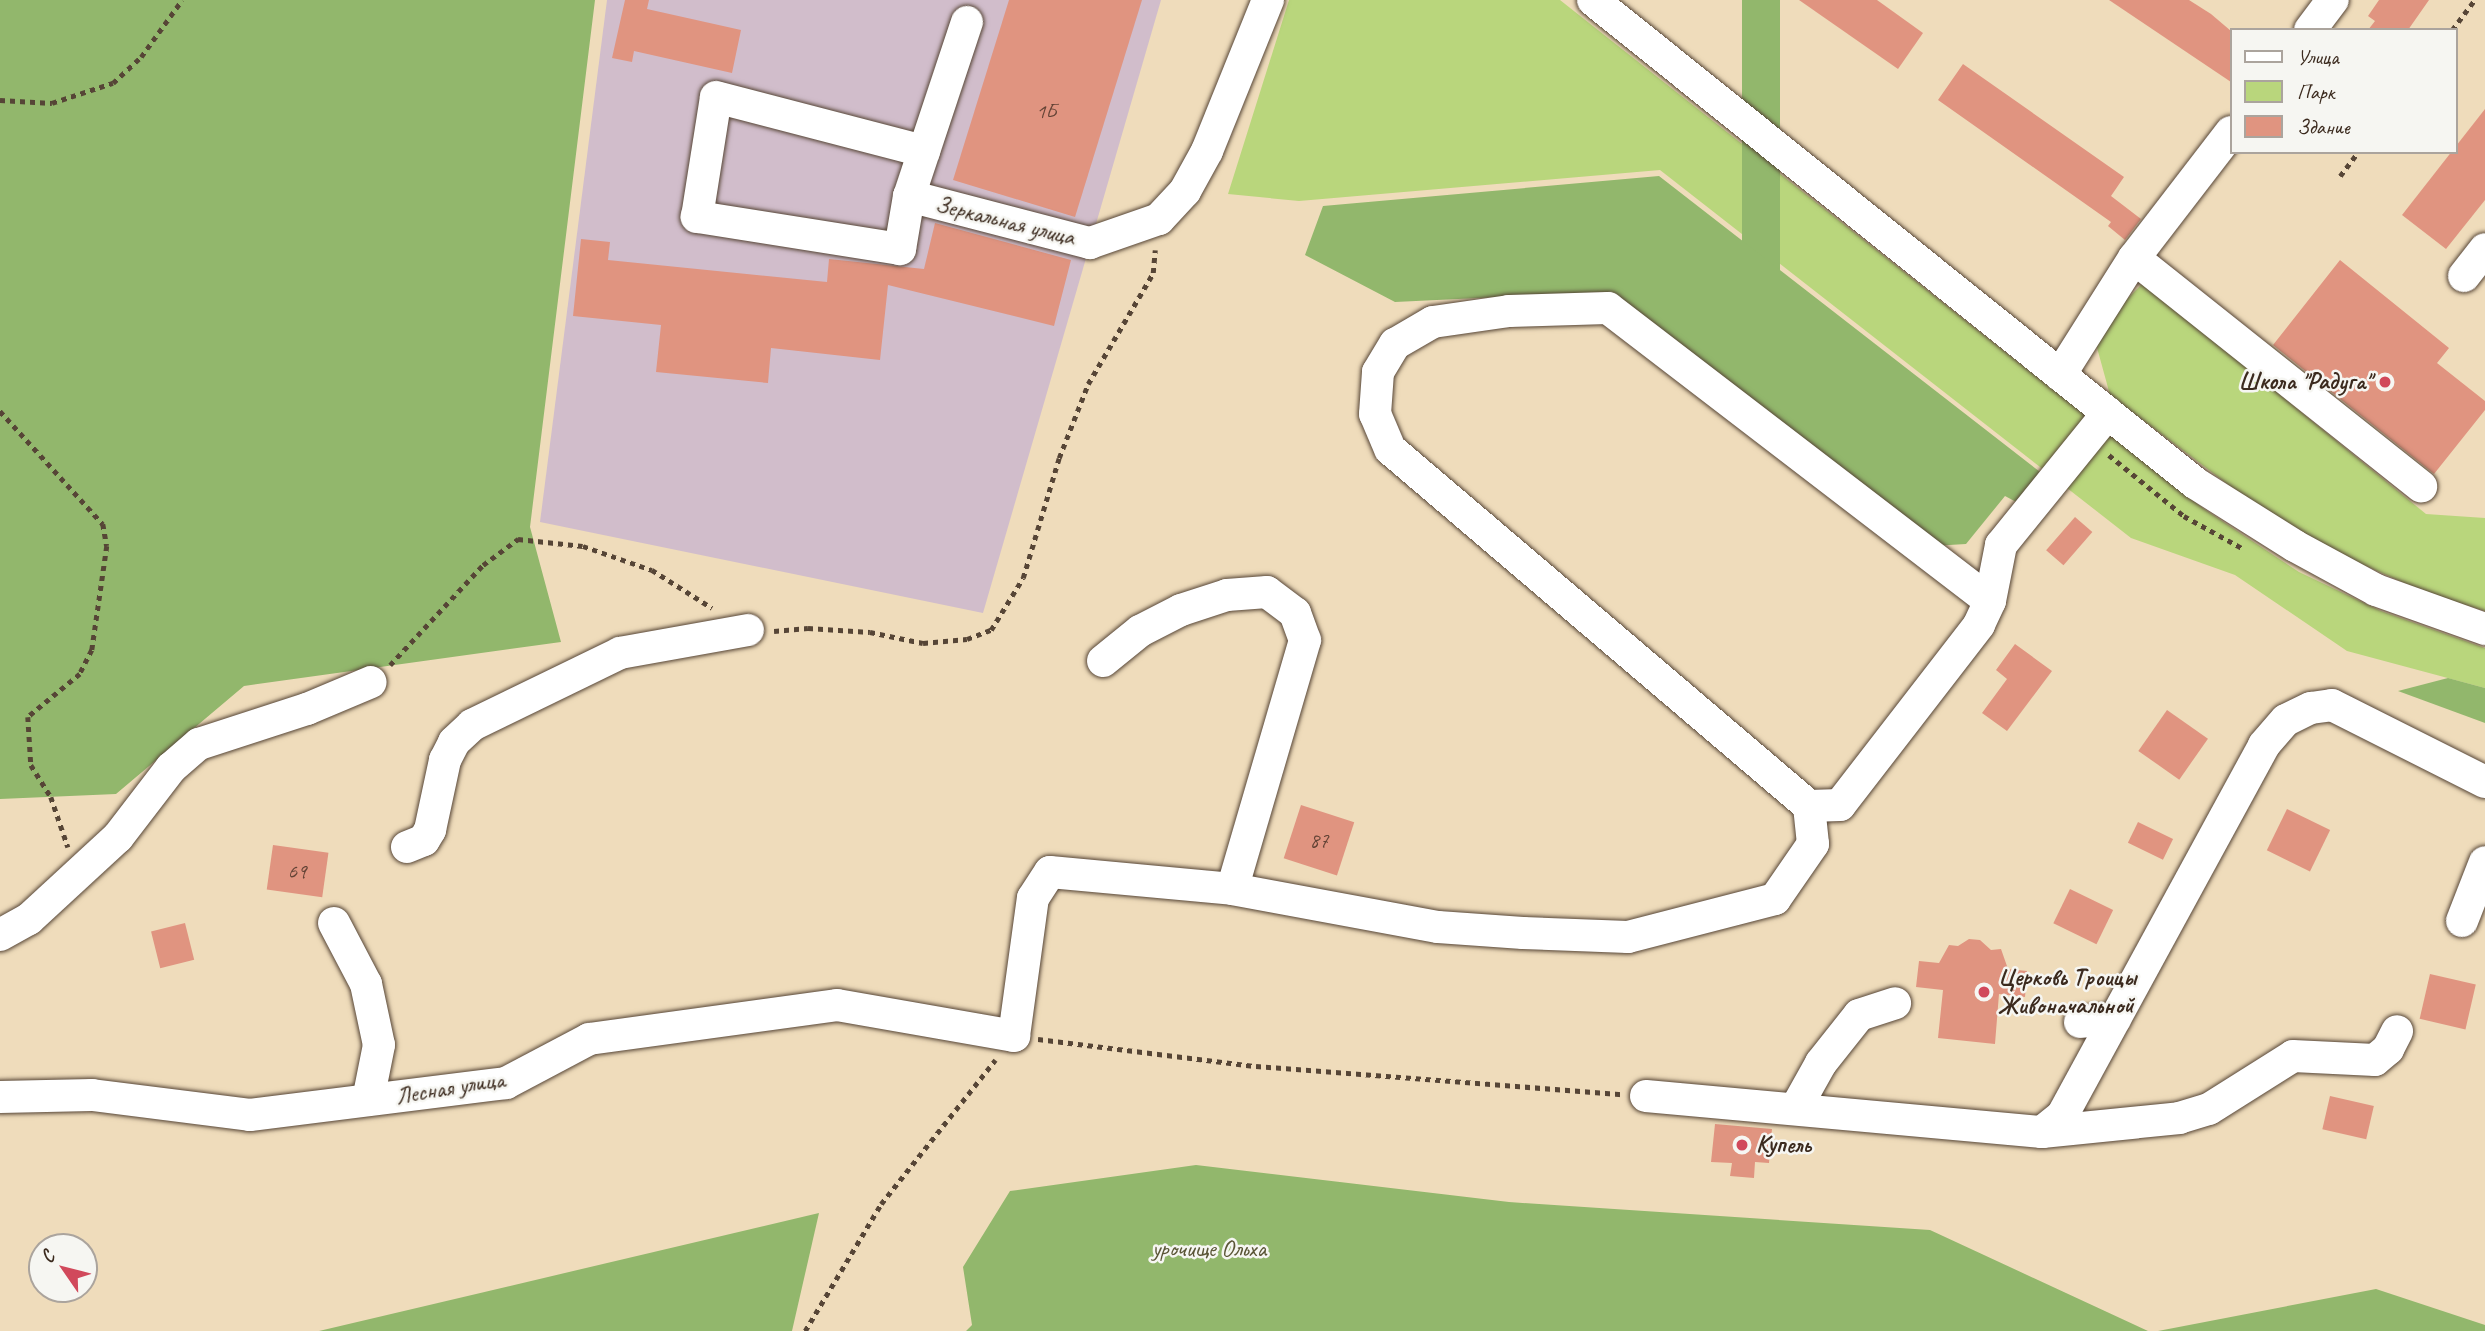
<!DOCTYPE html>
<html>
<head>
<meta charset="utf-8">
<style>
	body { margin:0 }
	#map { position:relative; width:2485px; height:1331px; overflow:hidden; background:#efdcbb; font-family:Caveat,sans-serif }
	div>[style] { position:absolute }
	.industrial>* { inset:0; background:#d1bdcb }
	.green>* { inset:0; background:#b9d67c }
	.forest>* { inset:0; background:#92b76c; transform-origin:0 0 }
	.building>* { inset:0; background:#e09480; transform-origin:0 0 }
	.path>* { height:4.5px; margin-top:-2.25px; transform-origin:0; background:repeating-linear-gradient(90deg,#564536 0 5px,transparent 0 10px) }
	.roads { filter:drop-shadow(0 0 2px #564536) drop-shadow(0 0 2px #564536) }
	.minor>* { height:32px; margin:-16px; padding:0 16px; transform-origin:16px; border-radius:16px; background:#fff }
	.dots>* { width:19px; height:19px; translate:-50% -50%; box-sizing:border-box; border:4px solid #f6f6f2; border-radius:50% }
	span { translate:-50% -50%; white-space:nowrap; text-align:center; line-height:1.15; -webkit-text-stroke:5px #f6f6f2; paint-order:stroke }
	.number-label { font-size:21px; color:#644436 }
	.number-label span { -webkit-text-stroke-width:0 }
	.street-label { font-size:24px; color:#3b2a1e }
	.poi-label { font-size:24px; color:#3b2a1e; font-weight:700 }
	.right { translate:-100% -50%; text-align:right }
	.left { translate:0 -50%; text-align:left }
	.park-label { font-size:24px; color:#5a5536 }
	.legend { position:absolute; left:2230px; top:28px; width:228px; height:126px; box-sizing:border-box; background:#f6f6f2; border:2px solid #aba49d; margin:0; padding:9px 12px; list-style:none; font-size:21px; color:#3b2a1e }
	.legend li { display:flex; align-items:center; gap:14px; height:35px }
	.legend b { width:35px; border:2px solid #aba49d }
	.north { position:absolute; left:28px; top:1233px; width:70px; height:70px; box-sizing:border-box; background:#f6f6f2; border:2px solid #aba49d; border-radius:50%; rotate:305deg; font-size:19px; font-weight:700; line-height:28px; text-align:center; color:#3b2a1e }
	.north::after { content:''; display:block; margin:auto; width:24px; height:32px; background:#d1495b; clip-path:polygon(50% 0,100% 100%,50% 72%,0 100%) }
</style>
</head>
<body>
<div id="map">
	<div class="industrial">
		<div style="clip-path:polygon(607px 0,1161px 0,983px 613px,540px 522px)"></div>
	</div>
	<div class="green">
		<div style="clip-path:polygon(1289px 0,1560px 0,2204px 509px,2299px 572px,2381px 611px,2485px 648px,2485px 688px,2347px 651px,2235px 575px,2131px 538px,1660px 170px,1299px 201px,1228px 194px)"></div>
		<div style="clip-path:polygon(2143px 283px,2426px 514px,2485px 518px,2485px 611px,2427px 593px,2348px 558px,2255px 505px,2110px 395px,2096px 344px,2104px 322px)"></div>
	</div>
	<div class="forest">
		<div style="clip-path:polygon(0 0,595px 0,530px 527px,561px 642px,244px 686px,116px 794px,0 799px)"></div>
		<div style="left:1742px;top:0;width:38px;height:407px"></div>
		<div style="clip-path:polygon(1659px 176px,2044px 475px,2020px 504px,2005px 496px,1966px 544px,1932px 546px,1606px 292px,1395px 302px,1305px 255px,1323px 206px)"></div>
		<div style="clip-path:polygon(2448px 678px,2485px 688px,2485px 723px,2398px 691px)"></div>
		<div style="clip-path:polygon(1196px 1165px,1509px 1202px,1930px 1230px,2148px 1331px,966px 1331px,972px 1325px,963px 1267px,1010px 1191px)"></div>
		<div style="clip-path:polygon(819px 1213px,792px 1331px,319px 1331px)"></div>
		<div style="clip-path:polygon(2376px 1289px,2485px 1325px,2485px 1331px,2158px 1331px)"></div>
	</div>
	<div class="building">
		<div style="clip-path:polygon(625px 0,649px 0,647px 9px,741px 30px,732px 73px,634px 51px,632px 62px,612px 58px)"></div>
		<div style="clip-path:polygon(1009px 0,1142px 0,1075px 217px,953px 180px)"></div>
		<div style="clip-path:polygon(1799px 0,1877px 0,1923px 33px,1898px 69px)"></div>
		<div style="clip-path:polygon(2109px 0,2189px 0,2211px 14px,2231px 31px,2231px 82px)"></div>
		<div style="clip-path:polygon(2379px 0,2429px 0,2408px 30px,2368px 30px,2375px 21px,2368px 16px)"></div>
		<div style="clip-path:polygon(1963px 64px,2124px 177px,2111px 196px,2141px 219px,2125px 240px,2108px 226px,2111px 222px,1938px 100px)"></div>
		<div style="clip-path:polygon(2485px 109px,2485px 200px,2446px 249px,2402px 215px)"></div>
		<div style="clip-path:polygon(935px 223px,1071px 260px,1054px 326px,888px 285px,880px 360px,771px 348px,768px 383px,656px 372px,661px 325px,573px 316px,581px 239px,610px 242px,608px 260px,827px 282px,829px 259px,924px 269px)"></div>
		<div style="clip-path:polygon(2340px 260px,2449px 348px,2437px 363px,2485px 401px,2485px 410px,2434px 474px,2273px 345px)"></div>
		<div style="left:2075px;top:517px;width:23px;height:44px;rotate:41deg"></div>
		<div style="clip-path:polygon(2015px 644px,2052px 671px,2007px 731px,1982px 713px,2007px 679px,1996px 670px)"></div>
		<div style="left:2167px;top:710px;width:50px;height:50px;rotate:35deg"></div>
		<div style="left:1301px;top:805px;width:56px;height:56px;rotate:18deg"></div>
		<div style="left:2287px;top:809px;width:48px;height:46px;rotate:26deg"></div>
		<div style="left:2138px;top:822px;width:39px;height:23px;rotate:26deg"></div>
		<div style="left:273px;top:845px;width:56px;height:45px;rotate:8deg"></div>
		<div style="left:2070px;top:889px;width:48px;height:38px;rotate:26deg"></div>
		<div style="left:185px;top:923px;width:38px;height:35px;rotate:76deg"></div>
		<div style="clip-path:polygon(1969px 939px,1980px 940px,1991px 950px,2001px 949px,2008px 969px,2027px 971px,2025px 997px,1999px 994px,1995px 1044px,1938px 1038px,1943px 990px,1916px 987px,1919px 961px,1939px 963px,1949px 945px,1958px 946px)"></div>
		<div style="left:2430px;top:974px;width:47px;height:46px;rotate:13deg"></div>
		<div style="left:2330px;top:1096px;width:45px;height:34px;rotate:13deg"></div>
		<div style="clip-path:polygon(1715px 1124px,1772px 1129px,1769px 1163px,1755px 1162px,1754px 1178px,1730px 1176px,1732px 1163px,1711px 1162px)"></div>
	</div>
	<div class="path">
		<div style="left:2452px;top:30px;width:38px;rotate:-53deg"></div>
		<div style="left:0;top:100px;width:52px;rotate:3.3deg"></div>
		<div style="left:52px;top:103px;width:64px;rotate:-18.2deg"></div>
		<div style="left:113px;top:83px;width:38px;rotate:-43deg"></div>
		<div style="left:141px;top:57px;width:70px;rotate:-54.3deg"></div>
		<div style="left:2340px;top:176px;width:30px;rotate:-53deg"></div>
		<div style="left:0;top:411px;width:153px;rotate:47.7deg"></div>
		<div style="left:103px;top:524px;width:22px;rotate:80deg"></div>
		<div style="left:107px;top:546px;width:105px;rotate:98.2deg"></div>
		<div style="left:92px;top:650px;width:27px;rotate:117deg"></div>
		<div style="left:80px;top:674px;width:67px;rotate:140.4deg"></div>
		<div style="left:28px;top:717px;width:48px;rotate:86.4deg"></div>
		<div style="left:31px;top:765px;width:38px;rotate:58deg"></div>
		<div style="left:51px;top:797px;width:53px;rotate:71.2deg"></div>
		<div style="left:2109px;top:455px;width:97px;rotate:39.1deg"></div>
		<div style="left:2184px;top:516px;width:66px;rotate:28.9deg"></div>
		<div style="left:774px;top:631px;width:34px;rotate:-5deg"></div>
		<div style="left:808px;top:628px;width:62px;rotate:3.7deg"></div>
		<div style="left:870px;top:632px;width:54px;rotate:11.7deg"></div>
		<div style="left:923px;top:643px;width:44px;rotate:-5.2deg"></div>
		<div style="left:967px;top:639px;width:26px;rotate:-21deg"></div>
		<div style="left:991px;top:630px;width:61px;rotate:-58.4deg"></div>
		<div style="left:1023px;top:578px;width:125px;rotate:-73.3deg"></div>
		<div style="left:1059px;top:458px;width:79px;rotate:-68.6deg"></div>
		<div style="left:1088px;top:384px;width:129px;rotate:-59.6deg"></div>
		<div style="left:1153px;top:273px;width:23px;rotate:-85deg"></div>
		<div style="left:390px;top:665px;width:137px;rotate:-47.1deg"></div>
		<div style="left:483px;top:565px;width:44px;rotate:-36.6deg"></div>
		<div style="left:518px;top:539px;width:65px;rotate:6.1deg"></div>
		<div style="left:583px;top:546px;width:73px;rotate:19.2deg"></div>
		<div style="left:652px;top:570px;width:71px;rotate:32.3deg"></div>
		<div style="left:1038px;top:1039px;width:220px;rotate:7.1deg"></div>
		<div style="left:1256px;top:1066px;width:367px;rotate:4.4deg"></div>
		<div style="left:805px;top:1331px;width:148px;rotate:-59.1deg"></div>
		<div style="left:881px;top:1204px;width:184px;rotate:-51.6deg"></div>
	</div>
	<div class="roads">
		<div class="minor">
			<div style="left:1593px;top:0;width:772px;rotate:38.74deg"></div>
			<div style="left:2195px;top:483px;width:118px;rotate:32.2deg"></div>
			<div style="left:2295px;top:546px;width:92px;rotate:28.5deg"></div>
			<div style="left:2376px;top:590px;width:116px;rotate:19.7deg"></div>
			<div style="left:967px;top:22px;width:183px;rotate:108.4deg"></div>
			<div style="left:909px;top:196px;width:187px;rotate:14.6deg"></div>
			<div style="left:1090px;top:243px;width:73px;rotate:-19.2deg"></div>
			<div style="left:1159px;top:219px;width:38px;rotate:-47deg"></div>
			<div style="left:1185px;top:191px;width:46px;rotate:-61.2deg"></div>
			<div style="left:1207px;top:151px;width:163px;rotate:-68deg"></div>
			<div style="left:2310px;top:30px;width:38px;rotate:-53deg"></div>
			<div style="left:909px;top:196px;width:54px;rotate:99.6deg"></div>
			<div style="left:900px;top:249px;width:206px;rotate:-171deg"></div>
			<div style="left:697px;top:217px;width:121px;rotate:-81deg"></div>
			<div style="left:716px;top:97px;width:215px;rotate:14.6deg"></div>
			<div style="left:2134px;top:258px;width:367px;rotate:38.5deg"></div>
			<div style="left:2464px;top:276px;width:34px;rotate:-52deg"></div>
			<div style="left:2060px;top:375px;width:138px;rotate:-57.7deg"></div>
			<div style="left:2134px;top:258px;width:159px;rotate:-52.4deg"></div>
			<div style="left:1990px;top:601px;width:57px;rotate:-78.9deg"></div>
			<div style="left:2001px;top:545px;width:170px;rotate:-51deg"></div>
			<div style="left:1103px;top:661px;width:48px;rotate:-39deg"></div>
			<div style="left:1140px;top:631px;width:46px;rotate:-27.1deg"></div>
			<div style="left:1181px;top:610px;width:48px;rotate:-18.1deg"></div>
			<div style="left:1227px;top:595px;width:40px;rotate:-4.3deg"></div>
			<div style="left:1267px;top:592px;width:35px;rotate:37deg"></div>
			<div style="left:1295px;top:613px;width:29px;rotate:70deg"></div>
			<div style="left:1305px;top:640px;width:259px;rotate:106.3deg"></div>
			<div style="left:407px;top:847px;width:18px;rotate:-22deg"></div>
			<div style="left:424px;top:840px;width:12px;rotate:-59deg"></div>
			<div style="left:430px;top:830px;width:72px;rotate:-77.9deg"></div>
			<div style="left:445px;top:760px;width:20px;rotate:-63deg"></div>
			<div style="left:454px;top:742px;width:25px;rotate:-43deg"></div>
			<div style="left:472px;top:725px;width:165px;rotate:-25.9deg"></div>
			<div style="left:620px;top:653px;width:130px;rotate:-10.2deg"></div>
			<div style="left:2462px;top:921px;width:63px;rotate:-68.7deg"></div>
			<div style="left:334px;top:923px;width:69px;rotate:62.3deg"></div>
			<div style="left:366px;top:984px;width:62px;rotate:78deg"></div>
			<div style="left:379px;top:1045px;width:56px;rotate:101.3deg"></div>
			<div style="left:0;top:935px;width:33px;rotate:-29deg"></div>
			<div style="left:29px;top:919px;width:121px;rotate:-42.7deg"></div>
			<div style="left:118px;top:837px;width:87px;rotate:-52.5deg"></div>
			<div style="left:171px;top:768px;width:37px;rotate:-41deg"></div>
			<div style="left:199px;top:744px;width:114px;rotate:-18deg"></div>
			<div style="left:307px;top:709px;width:69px;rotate:-22.9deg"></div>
			<div style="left:2080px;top:1022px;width:35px;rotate:-5deg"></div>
			<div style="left:1646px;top:1096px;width:398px;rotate:5.2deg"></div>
			<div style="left:2042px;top:1132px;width:138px;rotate:-5.8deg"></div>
			<div style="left:2179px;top:1118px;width:31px;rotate:-17deg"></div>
			<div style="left:2209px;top:1109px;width:99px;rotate:-32.2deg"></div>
			<div style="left:2293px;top:1056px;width:82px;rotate:2.8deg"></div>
			<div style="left:2375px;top:1060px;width:17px;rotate:-40deg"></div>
			<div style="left:2388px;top:1049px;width:20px;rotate:-63deg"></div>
			<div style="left:0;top:1097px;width:92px;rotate:-1.2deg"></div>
			<div style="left:92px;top:1095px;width:159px;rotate:7.2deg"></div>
			<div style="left:250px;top:1115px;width:258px;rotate:-7.1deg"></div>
			<div style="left:506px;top:1083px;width:94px;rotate:-27.9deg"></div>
			<div style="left:589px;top:1039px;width:250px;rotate:-7.8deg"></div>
			<div style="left:837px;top:1005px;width:180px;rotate:9.9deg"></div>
			<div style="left:1014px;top:1036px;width:139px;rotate:-82.2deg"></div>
			<div style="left:1033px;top:898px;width:31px;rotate:-57deg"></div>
			<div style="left:1050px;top:872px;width:183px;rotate:5.3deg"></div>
			<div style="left:1232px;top:889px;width:209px;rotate:10.5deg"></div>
			<div style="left:1438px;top:927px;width:85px;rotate:4deg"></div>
			<div style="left:1523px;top:933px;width:105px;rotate:2.2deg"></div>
			<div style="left:1628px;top:937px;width:152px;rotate:-14.5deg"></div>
			<div style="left:1775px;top:899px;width:67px;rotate:-55.4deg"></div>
			<div style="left:1813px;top:844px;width:38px;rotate:-96deg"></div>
			<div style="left:1809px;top:806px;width:550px;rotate:-139.57deg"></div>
			<div style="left:1390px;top:449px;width:38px;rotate:-113deg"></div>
			<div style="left:1375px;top:414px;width:42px;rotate:-85.9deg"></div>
			<div style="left:1378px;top:372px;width:33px;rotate:-59deg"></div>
			<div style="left:1395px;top:344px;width:44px;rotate:-30.1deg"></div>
			<div style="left:1433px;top:322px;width:77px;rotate:-8.2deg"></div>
			<div style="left:1509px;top:311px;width:99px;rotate:-1.7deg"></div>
			<div style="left:1608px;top:308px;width:481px;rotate:37.5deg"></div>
			<div style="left:1990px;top:601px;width:26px;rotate:115deg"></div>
			<div style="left:1979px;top:625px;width:227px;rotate:127.7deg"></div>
			<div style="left:1840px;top:805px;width:31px;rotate:178deg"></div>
			<div style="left:1797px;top:1106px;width:49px;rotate:-60.8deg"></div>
			<div style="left:1821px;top:1063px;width:61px;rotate:-51.6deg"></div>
			<div style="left:1859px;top:1015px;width:38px;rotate:-18deg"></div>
			<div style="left:2042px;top:1132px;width:26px;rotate:-39deg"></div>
			<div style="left:2062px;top:1116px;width:422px;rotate:-61.4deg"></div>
			<div style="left:2264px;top:745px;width:33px;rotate:-49deg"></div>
			<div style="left:2286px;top:720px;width:28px;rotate:-26deg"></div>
			<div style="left:2311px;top:708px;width:21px;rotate:-8deg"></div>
			<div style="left:2332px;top:705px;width:171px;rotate:26.7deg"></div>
		</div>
	</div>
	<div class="dots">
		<div style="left:2385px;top:382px;background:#d1495b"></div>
		<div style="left:1984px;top:992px;background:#d1495b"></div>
		<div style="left:1742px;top:1145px;background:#d1495b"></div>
	</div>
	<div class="number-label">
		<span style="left:1046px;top:111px">1Б</span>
		<span style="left:1319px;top:840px">87</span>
		<span style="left:297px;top:871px">69</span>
	</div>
	<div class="street-label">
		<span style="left:1005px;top:221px;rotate:14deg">Зеркальная улица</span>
		<span style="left:450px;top:1088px;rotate:-9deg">Лесная улица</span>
	</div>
	<div class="poi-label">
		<span class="right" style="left:2371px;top:382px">Школа "Радуга"</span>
		<span class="left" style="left:1998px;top:992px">Церковь Троицы<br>Живоначальной</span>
		<span class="left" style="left:1756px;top:1145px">Купель</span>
	</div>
	<div class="park-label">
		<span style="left:1209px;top:1249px">урочище Ольха</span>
	</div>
	<ul class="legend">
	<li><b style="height:9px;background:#fff"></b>Улица</li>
	<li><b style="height:19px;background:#b9d67c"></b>Парк</li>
	<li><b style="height:19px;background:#e09480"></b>Здание</li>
	</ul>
	<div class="north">С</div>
</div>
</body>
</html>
